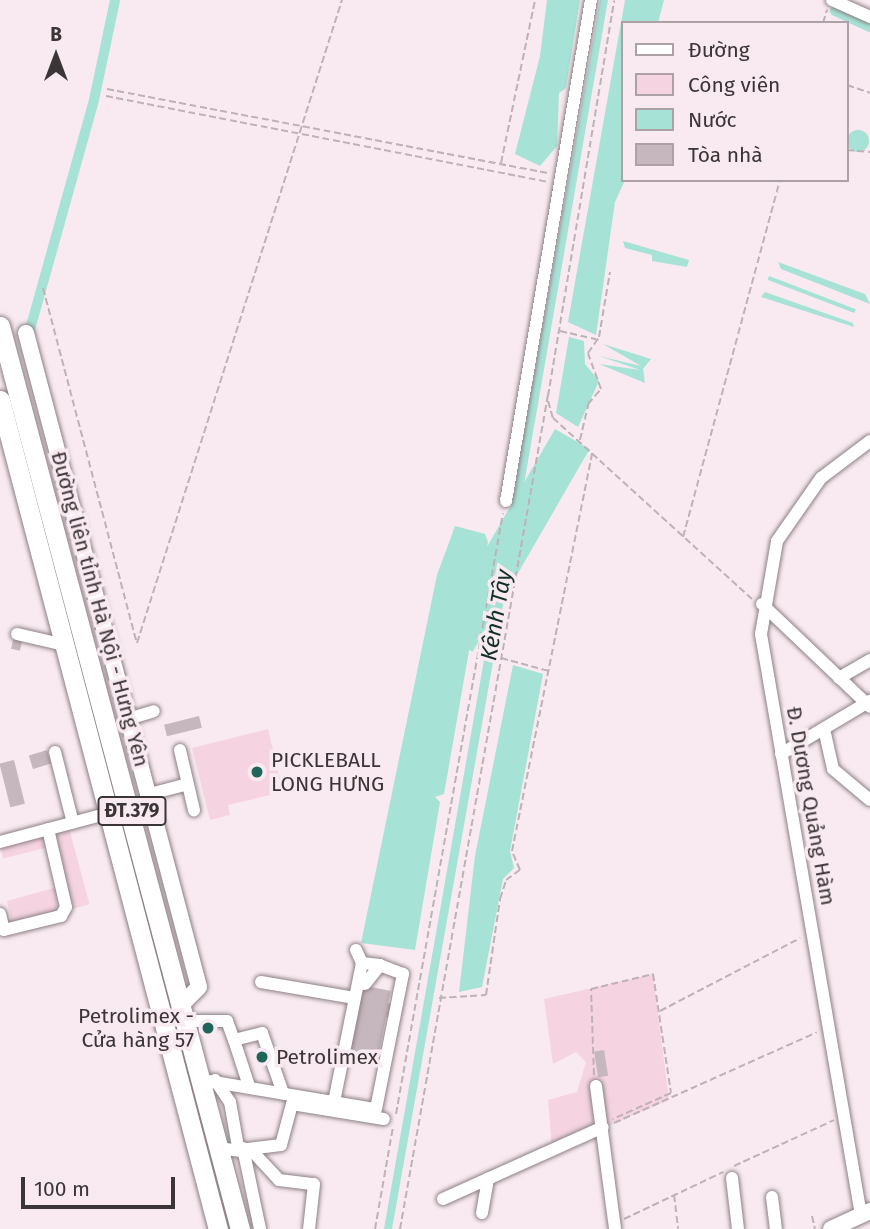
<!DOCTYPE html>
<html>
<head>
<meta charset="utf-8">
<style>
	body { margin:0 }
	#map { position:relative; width:870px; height:1229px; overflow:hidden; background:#f8eaf0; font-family:"Fira Sans",sans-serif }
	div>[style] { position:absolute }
	.green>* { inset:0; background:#f5d3e1; transform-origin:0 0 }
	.water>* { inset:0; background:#a7e2d6; transform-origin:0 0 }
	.round { border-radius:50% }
	.canal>* { height:10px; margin:-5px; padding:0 5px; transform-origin:5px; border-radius:5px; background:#a7e2d6 }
	.building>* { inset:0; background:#c5b7bd; transform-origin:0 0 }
	.path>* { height:2px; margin-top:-1px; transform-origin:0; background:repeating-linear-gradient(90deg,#beb2b7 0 7px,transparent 0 10.5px) }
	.roads { filter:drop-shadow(0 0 2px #8c8085) drop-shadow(0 0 2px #8c8085) }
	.minor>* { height:12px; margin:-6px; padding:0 6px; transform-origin:6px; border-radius:6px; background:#fff }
	.major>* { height:16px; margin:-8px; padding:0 8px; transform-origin:8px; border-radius:8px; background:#fff }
	.highway>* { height:19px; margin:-9.5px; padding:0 9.5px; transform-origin:9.5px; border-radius:9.5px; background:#fff }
	.dots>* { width:19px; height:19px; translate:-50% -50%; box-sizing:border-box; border:4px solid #f8eaf0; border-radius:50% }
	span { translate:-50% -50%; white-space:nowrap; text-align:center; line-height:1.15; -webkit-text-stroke:7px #f8eaf0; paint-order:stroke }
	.shield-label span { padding:2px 5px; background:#f8eaf0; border:2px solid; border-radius:5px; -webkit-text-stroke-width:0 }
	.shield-label { font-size:19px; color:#3b3537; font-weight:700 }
	.street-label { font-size:21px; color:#3b3537 }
	.poi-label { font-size:21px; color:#3b3537 }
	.left { translate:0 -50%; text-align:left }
	.right { translate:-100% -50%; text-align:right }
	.water-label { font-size:23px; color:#13302b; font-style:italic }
	.legend { position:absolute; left:621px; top:21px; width:228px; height:161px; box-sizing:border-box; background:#f8eaf0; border:2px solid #aca2a6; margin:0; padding:9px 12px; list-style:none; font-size:21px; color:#3b3537 }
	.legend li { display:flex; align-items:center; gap:14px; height:35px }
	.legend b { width:35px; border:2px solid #aca2a6 }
	.north { position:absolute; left:21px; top:21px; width:70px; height:70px; -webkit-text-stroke:5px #f8eaf0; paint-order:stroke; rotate:0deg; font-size:19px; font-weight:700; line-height:28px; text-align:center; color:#3b3537 }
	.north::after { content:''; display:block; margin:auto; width:24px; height:32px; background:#3b3537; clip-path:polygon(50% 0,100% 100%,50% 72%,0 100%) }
	.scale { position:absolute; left:21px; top:1177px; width:154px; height:32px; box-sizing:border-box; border:4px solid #3b3537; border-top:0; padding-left:9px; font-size:21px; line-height:24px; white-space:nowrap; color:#3b3537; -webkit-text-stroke:5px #f8eaf0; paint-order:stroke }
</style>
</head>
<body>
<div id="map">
	<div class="green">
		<div style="clip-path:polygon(268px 729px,283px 792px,228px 805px,230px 815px,210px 820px,192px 748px)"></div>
		<div style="clip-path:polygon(116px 809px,121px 813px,230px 1229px,225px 1229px)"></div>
		<div style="left:69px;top:828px;width:79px;height:19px;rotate:75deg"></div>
		<div style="left:43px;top:832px;width:16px;height:45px;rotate:76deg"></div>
		<div style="clip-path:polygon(57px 887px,56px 911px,12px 923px,7px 901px)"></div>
		<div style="clip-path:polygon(653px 974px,669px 1100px,552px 1150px,548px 1100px,577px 1092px,586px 1062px,576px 1052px,553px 1064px,544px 999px)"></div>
	</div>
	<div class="water">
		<div style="clip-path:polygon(547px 0,580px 0,566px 88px,559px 93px,557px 146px,540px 166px,515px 154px,540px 56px)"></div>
		<div style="clip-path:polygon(600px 0,608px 0,500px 623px,392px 1229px,384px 1229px)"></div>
		<div style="clip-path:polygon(625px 0,664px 0,658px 23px,623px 23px,625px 180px,615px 202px,596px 335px,568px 322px)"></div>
		<div class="round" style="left:847px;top:130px;width:22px;height:22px"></div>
		<div style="clip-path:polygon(623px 241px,689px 260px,687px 267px,652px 261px,652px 255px,625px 248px)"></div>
		<div style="clip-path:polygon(778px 262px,865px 294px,870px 304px,781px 269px)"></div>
		<div style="left:769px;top:276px;width:93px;height:4px;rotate:21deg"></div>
		<div style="clip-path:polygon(765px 292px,853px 323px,854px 327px,761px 297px)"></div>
		<div style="clip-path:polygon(569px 337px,584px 341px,585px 364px,599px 381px,578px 427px,556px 413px)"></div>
		<div style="clip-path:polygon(603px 344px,651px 359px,643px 369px,645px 383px,599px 364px,640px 370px,599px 356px,641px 366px)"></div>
		<div style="left:555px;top:429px;width:40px;height:234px;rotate:30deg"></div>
		<div style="clip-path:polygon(455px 526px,485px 534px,488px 542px,444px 794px,435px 797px,440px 802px,415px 950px,361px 943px,437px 575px)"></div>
		<div style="clip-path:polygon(513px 665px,543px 674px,510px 851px,514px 868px,503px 879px,482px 987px,459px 992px,475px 856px)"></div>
	</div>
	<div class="canal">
		<div style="left:835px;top:11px;width:38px;rotate:25deg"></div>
		<div style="left:29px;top:333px;width:242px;rotate:-74.4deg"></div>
		<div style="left:94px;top:100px;width:102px;rotate:-78.1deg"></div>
	</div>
	<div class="building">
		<div style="left:14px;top:636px;width:9px;height:13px;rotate:13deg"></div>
		<div style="left:199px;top:716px;width:12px;height:36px;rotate:76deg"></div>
		<div style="left:47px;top:750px;width:14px;height:19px;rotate:73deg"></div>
		<div style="left:14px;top:760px;width:45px;height:15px;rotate:76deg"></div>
		<div style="clip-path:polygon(362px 985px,391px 991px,388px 1003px,395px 1005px,393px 1018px,386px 1017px,378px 1057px,349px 1052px)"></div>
		<div style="left:604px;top:1050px;width:26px;height:10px;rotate:81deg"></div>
	</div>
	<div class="path">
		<div style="left:823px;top:23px;width:14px;rotate:-73deg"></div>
		<div style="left:847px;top:85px;width:24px;rotate:19deg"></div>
		<div style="left:107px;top:89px;width:450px;rotate:10.8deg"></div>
		<div style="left:106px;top:96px;width:450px;rotate:11deg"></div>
		<div style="left:847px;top:150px;width:23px;rotate:5deg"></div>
		<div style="left:501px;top:163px;width:167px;rotate:-78.2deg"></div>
		<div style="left:43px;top:288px;width:367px;rotate:75.2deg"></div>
		<div style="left:137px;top:643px;width:675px;rotate:-72.32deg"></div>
		<div style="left:560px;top:331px;width:37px;rotate:13deg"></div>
		<div style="left:548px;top:396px;width:401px;rotate:-80.5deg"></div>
		<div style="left:548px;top:401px;width:18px;rotate:74deg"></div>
		<div style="left:553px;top:418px;width:269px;rotate:42.3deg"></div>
		<div style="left:580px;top:440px;width:37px;rotate:-77deg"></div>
		<div style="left:588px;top:404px;width:20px;rotate:-49deg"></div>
		<div style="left:601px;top:389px;width:38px;rotate:-110deg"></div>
		<div style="left:588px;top:353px;width:19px;rotate:-55deg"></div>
		<div style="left:599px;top:337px;width:66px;rotate:-80.4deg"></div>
		<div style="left:683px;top:537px;width:370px;rotate:-74.8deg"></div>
		<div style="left:501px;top:658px;width:50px;rotate:15.2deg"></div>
		<div style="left:439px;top:998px;width:47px;rotate:-3.7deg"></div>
		<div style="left:486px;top:995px;width:97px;rotate:-81.7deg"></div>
		<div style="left:500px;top:899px;width:20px;rotate:-72deg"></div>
		<div style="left:506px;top:880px;width:17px;rotate:-36deg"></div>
		<div style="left:520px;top:870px;width:21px;rotate:-113deg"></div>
		<div style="left:512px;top:851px;width:408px;rotate:-78.6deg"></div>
		<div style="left:660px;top:1011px;width:158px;rotate:-27.5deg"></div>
		<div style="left:594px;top:1075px;width:86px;rotate:-92deg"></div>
		<div style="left:591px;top:989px;width:64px;rotate:-13.6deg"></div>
		<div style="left:653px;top:974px;width:120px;rotate:81.4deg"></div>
		<div style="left:671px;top:1093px;width:64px;rotate:155.9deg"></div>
		<div style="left:396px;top:1114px;width:610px;rotate:-79.91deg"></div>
		<div style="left:614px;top:1123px;width:222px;rotate:-24.1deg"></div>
		<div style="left:734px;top:1166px;width:110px;rotate:-24.7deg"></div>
		<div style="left:674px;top:1195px;width:34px;rotate:83deg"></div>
		<div style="left:812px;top:1216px;width:13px;rotate:77deg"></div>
		<div style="left:624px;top:1219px;width:110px;rotate:-25.4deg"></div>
		<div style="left:375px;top:1229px;width:104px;rotate:-80deg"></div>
		<div style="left:400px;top:1229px;width:847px;rotate:-79.94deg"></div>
	</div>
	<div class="roads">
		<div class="minor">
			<div style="left:832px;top:0;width:42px;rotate:24.1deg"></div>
			<div style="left:506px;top:501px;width:508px;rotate:-80.37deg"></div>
			<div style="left:762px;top:604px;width:149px;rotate:43.6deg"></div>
			<div style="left:17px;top:634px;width:49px;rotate:12.9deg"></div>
			<div style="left:839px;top:678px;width:36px;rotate:-30deg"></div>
			<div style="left:125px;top:720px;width:30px;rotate:-17deg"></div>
			<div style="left:824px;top:729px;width:41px;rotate:77.3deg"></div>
			<div style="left:833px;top:769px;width:48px;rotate:40deg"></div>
			<div style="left:180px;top:750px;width:62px;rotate:76.9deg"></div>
			<div style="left:55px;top:752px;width:73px;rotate:75.8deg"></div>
			<div style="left:781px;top:754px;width:104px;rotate:-30.8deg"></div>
			<div style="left:146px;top:795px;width:43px;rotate:-14.7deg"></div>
			<div style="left:0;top:842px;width:113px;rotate:-14.9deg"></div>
			<div style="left:0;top:914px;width:16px;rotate:76deg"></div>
			<div style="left:4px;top:930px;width:59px;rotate:-13.8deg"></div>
			<div style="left:61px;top:916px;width:10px;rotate:-61deg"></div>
			<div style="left:66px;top:907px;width:80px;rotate:-103deg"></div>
			<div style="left:356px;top:950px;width:14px;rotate:65deg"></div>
			<div style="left:261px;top:982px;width:95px;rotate:9.7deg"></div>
			<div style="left:186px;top:1021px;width:41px"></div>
			<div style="left:227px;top:1021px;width:20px;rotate:70deg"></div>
			<div style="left:234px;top:1040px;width:29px;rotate:-14deg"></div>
			<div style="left:262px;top:1033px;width:64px;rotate:70.7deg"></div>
			<div style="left:234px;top:1040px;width:48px;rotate:71.9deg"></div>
			<div style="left:202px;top:1080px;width:176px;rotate:9.5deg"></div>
			<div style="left:376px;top:1109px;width:138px;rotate:-78.7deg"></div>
			<div style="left:403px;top:974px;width:25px;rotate:-159deg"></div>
			<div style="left:380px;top:965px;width:24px;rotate:128deg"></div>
			<div style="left:215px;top:1080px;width:27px;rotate:56deg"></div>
			<div style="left:230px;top:1102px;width:46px;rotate:79.9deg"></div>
			<div style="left:596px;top:1086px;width:144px;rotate:82.4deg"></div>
			<div style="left:334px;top:1102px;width:142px;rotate:-78.6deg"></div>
			<div style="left:362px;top:963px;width:18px;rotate:6deg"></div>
			<div style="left:219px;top:1148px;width:35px;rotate:8deg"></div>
			<div style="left:254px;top:1153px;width:37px;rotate:47deg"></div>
			<div style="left:279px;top:1180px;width:35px;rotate:7deg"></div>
			<div style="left:314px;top:1184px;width:45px;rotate:96.3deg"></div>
			<div style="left:243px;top:1148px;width:83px;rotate:78.1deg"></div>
			<div style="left:248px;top:1149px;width:33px;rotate:-7deg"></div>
			<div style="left:281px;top:1145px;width:42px;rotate:-75deg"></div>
			<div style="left:292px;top:1104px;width:93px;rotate:9.3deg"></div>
			<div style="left:732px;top:1178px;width:51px;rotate:83.3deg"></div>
			<div style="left:772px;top:1197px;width:32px;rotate:83deg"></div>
			<div style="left:443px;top:1199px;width:175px;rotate:-24.2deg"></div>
			<div style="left:482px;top:1213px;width:35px;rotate:-80deg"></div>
			<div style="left:861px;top:1215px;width:590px;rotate:-99.77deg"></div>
			<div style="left:761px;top:634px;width:94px;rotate:-80.2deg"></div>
			<div style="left:777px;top:541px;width:77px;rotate:-55.1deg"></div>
			<div style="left:821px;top:478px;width:61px;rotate:-37.1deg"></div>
		</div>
		<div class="major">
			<div style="left:26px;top:333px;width:676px;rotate:75.18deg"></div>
			<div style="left:199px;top:987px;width:24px;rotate:135deg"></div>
			<div style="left:831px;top:1229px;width:43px;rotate:-24.8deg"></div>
		</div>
		<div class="highway">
			<div style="left:0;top:326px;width:934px;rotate:75.12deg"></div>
			<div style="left:0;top:400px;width:857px;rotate:75.27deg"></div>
		</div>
	</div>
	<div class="dots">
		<div style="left:257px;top:772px;background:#1e665a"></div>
		<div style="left:208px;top:1028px;background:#1e665a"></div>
		<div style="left:262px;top:1057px;background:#1e665a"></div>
	</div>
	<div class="shield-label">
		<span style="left:132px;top:811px">ĐT.379</span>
	</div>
	<div class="street-label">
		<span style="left:100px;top:609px;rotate:75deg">Đường liên tỉnh Hà Nội - Hưng Yên</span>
		<span style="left:811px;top:806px;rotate:80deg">Đ. Dương Quảng Hàm</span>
	</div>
	<div class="poi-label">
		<span class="left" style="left:271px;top:772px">PICKLEBALL<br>LONG HƯNG</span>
		<span class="right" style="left:194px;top:1028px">Petrolimex -<br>Cửa hàng 57</span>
		<span class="left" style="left:276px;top:1057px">Petrolimex</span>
	</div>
	<div class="water-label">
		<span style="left:496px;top:615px;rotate:-80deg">Kênh Tây</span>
	</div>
	<ul class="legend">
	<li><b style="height:9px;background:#fff"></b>Đường</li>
	<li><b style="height:19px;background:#f5d3e1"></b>Công viên</li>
	<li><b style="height:19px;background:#a7e2d6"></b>Nước</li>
	<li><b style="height:19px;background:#c5b7bd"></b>Tòa nhà</li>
	</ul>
	<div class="north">B</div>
	<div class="scale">100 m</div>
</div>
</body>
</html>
